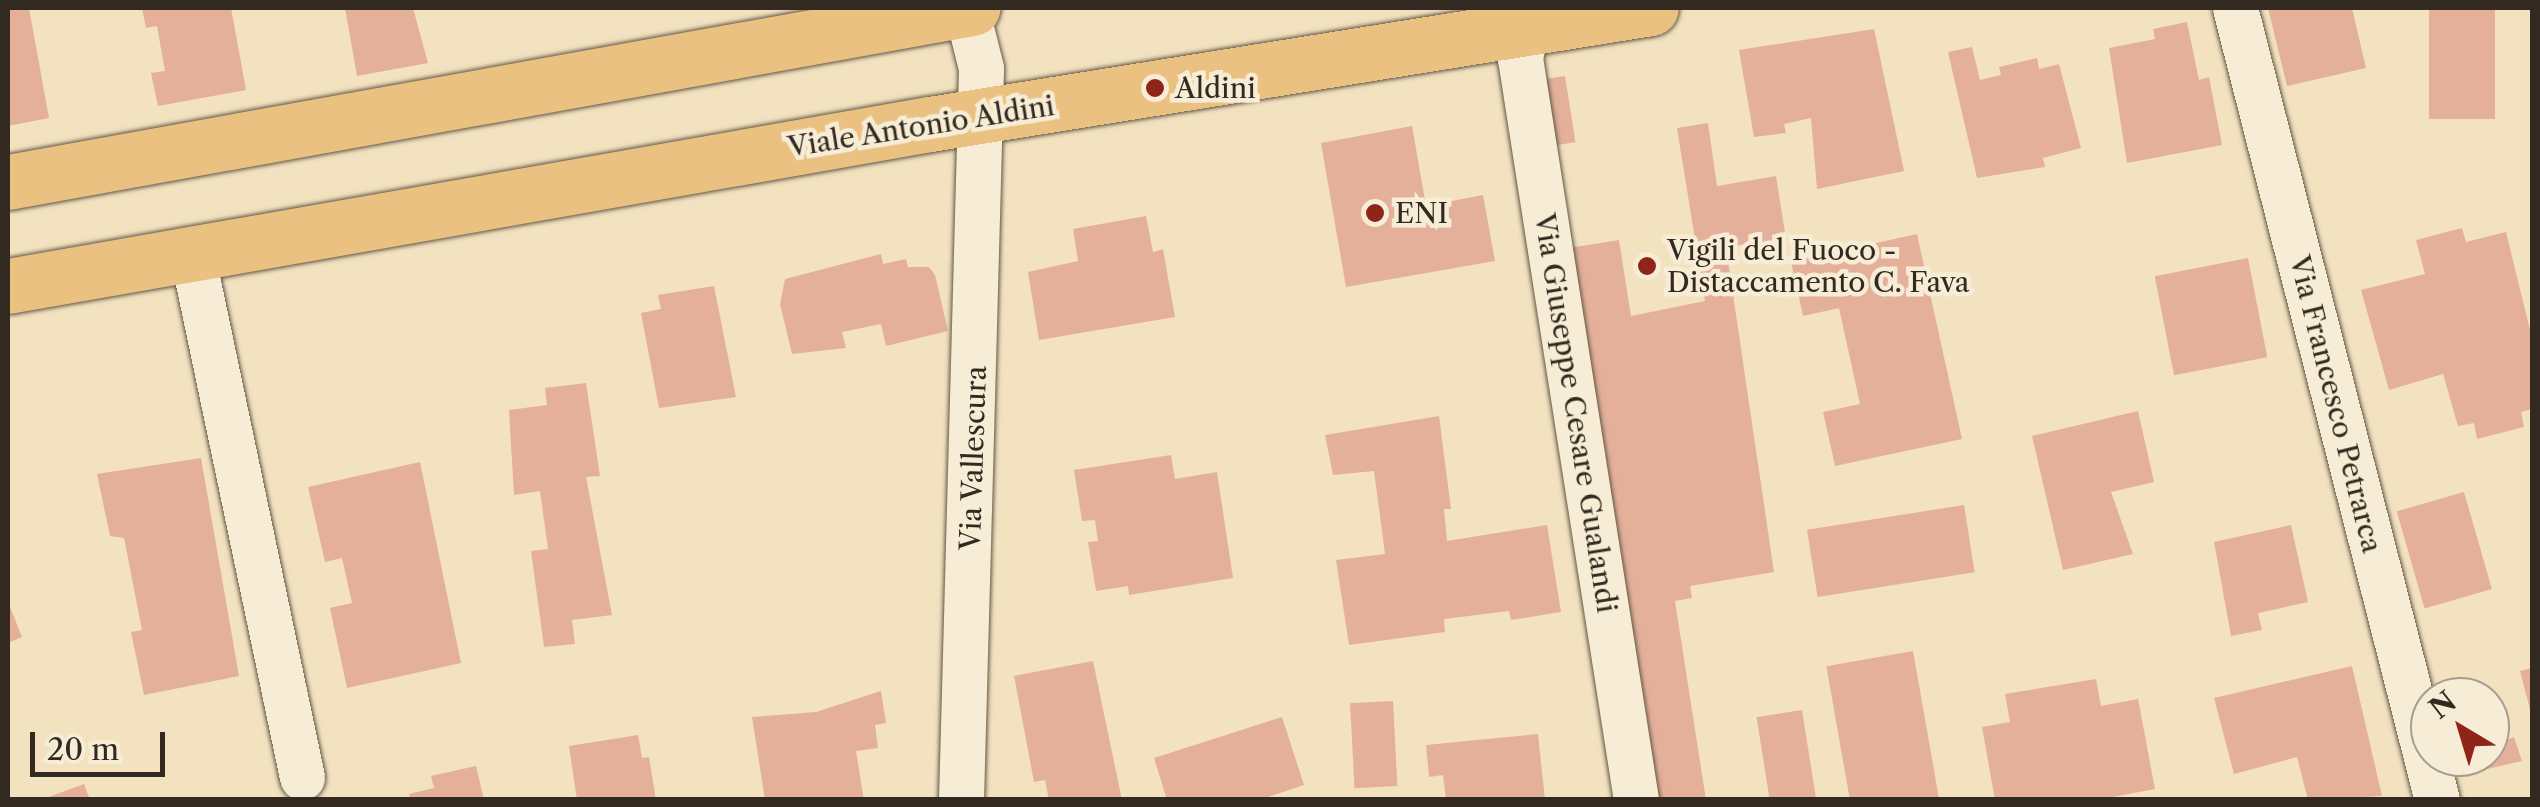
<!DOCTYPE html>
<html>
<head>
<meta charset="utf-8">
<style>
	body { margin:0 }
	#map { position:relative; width:2540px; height:807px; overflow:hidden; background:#f3e2bf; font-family:"Libre Caslon Text",serif }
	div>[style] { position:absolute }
	.building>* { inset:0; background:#e5b099; transform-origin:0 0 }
	.roads { filter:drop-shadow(0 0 2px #625848) drop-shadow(0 0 2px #625848) }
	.minor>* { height:45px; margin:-22.5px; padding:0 22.5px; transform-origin:22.5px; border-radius:22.5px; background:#f7ecd5 }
	.primary>* { height:55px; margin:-27.5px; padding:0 27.5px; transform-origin:27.5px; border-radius:27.5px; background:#eac180 }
	.dots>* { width:28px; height:28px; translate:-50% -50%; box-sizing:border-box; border:5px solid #f7ecd5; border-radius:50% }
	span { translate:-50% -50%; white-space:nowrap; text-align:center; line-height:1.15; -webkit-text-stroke:9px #f7ecd5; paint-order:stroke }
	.poi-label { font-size:28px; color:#322a20 }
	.left { translate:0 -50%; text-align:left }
	.street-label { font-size:28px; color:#322a20 }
	.frame { position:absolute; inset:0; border:10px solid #322a20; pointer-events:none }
	.north { position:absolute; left:2410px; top:677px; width:100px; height:100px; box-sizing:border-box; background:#f7ecd5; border:2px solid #a89e8d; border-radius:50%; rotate:322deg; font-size:28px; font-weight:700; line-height:40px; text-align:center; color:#322a20 }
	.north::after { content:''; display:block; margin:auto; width:35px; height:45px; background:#8f2418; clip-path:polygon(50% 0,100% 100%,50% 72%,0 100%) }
	.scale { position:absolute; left:30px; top:732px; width:135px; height:45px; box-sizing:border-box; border:5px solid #322a20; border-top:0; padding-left:12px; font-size:30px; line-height:35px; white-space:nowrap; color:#322a20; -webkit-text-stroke:8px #f7ecd5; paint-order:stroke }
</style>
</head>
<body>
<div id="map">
	<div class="building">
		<div style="clip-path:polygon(29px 8px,49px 118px,8px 126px,8px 10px)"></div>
		<div style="clip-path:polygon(142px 8px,231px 8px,246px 90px,158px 106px,151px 73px,165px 71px,157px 26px,146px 28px)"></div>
		<div style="clip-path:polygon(345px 8px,413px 8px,428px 63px,357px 76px)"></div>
		<div style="clip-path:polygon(2268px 8px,2352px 8px,2366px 68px,2287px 86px)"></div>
		<div style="left:2429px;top:8px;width:66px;height:111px"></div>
		<div style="clip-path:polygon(2187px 22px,2199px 80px,2209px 77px,2222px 145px,2127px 163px,2109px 48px,2155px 39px,2153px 29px)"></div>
		<div style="clip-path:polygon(1874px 29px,1904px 171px,1817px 189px,1811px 118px,1784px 124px,1786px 133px,1754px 137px,1739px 50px)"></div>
		<div style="clip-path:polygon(1972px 47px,1980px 80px,2001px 75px,1999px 67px,2037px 58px,2039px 69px,2059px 64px,2081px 148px,2043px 158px,2045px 167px,1977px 178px,1948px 52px)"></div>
		<div style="left:1565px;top:76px;width:67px;height:23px;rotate:81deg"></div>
		<div style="clip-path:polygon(1708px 123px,1717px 186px,1776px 176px,1786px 239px,1726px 247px,1774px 572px,1690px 586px,1692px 598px,1675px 601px,1706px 800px,1655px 800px,1569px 248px,1619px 240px,1631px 316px,1705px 301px,1677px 128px)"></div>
		<div style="clip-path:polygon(1412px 126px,1426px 206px,1483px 195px,1495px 261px,1346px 287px,1321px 143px)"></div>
		<div style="clip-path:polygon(1146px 216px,1153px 252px,1163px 249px,1175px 317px,1039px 340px,1028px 272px,1078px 261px,1073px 229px)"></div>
		<div style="clip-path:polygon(2462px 228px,2466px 242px,2506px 232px,2532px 338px,2532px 409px,2521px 412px,2524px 427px,2477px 439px,2474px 423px,2458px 426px,2443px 374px,2389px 390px,2361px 290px,2425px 274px,2416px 240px)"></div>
		<div style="clip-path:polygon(1917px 234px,1962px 439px,1835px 466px,1823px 412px,1860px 404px,1839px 308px,1803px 316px,1791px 262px)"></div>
		<div style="clip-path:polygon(881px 254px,883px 264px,906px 259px,908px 267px,929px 267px,935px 275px,948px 331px,886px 346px,881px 324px,842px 332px,846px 348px,792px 354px,780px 304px,785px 279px)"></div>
		<div style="left:2248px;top:258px;width:101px;height:95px;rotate:79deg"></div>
		<div style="clip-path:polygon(714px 286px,736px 397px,659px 408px,641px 313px,661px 309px,658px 295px)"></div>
		<div style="clip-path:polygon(586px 383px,600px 476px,586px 477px,612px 615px,572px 620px,575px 644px,544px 647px,531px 551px,548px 549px,540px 491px,514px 495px,509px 410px,547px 405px,545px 388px)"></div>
		<div style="clip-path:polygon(2138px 411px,2154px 482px,2111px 492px,2133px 554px,2063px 570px,2032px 436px)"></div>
		<div style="clip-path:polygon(1439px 416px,1451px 509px,1444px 509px,1447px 541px,1547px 525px,1561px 612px,1511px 620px,1509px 611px,1444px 619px,1445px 632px,1349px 645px,1336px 560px,1385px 554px,1374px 471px,1333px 475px,1325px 435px)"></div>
		<div style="clip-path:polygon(1171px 455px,1175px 479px,1217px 472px,1233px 578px,1129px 595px,1128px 586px,1096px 591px,1088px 542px,1098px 541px,1095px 520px,1082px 521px,1074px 470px)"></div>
		<div style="clip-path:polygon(201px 458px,239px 676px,144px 695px,131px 632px,142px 630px,124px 538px,110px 536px,97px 474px)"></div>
		<div style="clip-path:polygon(420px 462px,461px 663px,347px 688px,330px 608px,352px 603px,342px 558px,325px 562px,308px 487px)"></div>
		<div style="left:2464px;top:492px;width:101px;height:70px;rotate:74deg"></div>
		<div style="left:1964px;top:505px;width:68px;height:159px;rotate:81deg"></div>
		<div style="clip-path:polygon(2291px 525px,2308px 602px,2258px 613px,2262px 630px,2231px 636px,2214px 542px)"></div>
		<div style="clip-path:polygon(8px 602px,22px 637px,8px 643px)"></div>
		<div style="left:1913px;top:651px;width:151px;height:88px;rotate:80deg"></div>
		<div style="clip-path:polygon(1093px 661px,1122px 800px,1049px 800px,1045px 780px,1034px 782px,1014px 676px)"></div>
		<div style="clip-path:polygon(2352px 666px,2382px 796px,2308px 800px,2297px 757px,2234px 774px,2214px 698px)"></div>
		<div style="clip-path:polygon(2532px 668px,2532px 713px,2531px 713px,2520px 671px)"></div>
		<div style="clip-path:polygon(2096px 679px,2101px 706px,2138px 699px,2155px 789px,2097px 800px,1995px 800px,1982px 727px,2010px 722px,2005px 694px)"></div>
		<div style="clip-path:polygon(881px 691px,886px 723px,875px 725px,878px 748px,856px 751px,864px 800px,765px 800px,752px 717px,816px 712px)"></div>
		<div style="left:1393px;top:701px;width:85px;height:43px;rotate:87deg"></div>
		<div style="left:1802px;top:710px;width:91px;height:46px;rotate:81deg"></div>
		<div style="clip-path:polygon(1282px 717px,1304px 785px,1259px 800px,1167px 800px,1154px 758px)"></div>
		<div style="clip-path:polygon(2490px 726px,2496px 744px,2514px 737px,2522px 761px,2461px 775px,2456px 757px,2490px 757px)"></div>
		<div style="clip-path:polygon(1538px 734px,1545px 800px,1446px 800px,1443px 775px,1429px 777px,1426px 745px)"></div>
		<div style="clip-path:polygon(638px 735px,642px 758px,649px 757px,656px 800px,577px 800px,569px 746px)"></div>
		<div style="clip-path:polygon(476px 766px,484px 800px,411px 800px,409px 794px,434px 788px,431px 776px)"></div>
		<div style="clip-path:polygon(84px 784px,90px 800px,43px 800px,43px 799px)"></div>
	</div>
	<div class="roads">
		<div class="minor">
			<div style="left:2235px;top:8px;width:817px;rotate:75.69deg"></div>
			<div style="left:1527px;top:27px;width:32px;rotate:103deg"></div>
			<div style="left:1520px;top:58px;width:751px;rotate:81.11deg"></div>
			<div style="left:191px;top:249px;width:540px;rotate:78.13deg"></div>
			<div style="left:961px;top:800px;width:732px;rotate:-88.43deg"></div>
			<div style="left:981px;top:68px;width:62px;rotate:-104deg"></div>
		</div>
		<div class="primary">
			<div style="left:8px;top:182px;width:980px;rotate:-10.23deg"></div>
			<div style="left:8px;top:286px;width:936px;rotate:-9.97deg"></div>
			<div style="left:930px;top:124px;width:730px;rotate:-9.14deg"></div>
		</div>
	</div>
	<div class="dots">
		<div style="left:1155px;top:88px;background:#8f2418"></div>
		<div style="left:1375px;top:213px;background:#8f2418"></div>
		<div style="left:1647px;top:266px;background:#8f2418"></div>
	</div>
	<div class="poi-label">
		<span class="left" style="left:1175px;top:88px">Aldini</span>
		<span class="left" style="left:1395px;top:213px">ENI</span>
		<span class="left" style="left:1667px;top:266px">Vigili del Fuoco -<br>Distaccamento C. Fava</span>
	</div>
	<div class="street-label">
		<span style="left:921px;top:126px;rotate:-9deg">Viale Antonio Aldini</span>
		<span style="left:2336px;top:404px;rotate:76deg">Via Francesco Petrarca</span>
		<span style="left:1576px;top:413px;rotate:81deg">Via Giuseppe Cesare Gualandi</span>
		<span style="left:973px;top:458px;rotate:-88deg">Via Vallescura</span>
	</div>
	<div class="frame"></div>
	<div class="north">N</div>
	<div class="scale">20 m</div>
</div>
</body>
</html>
